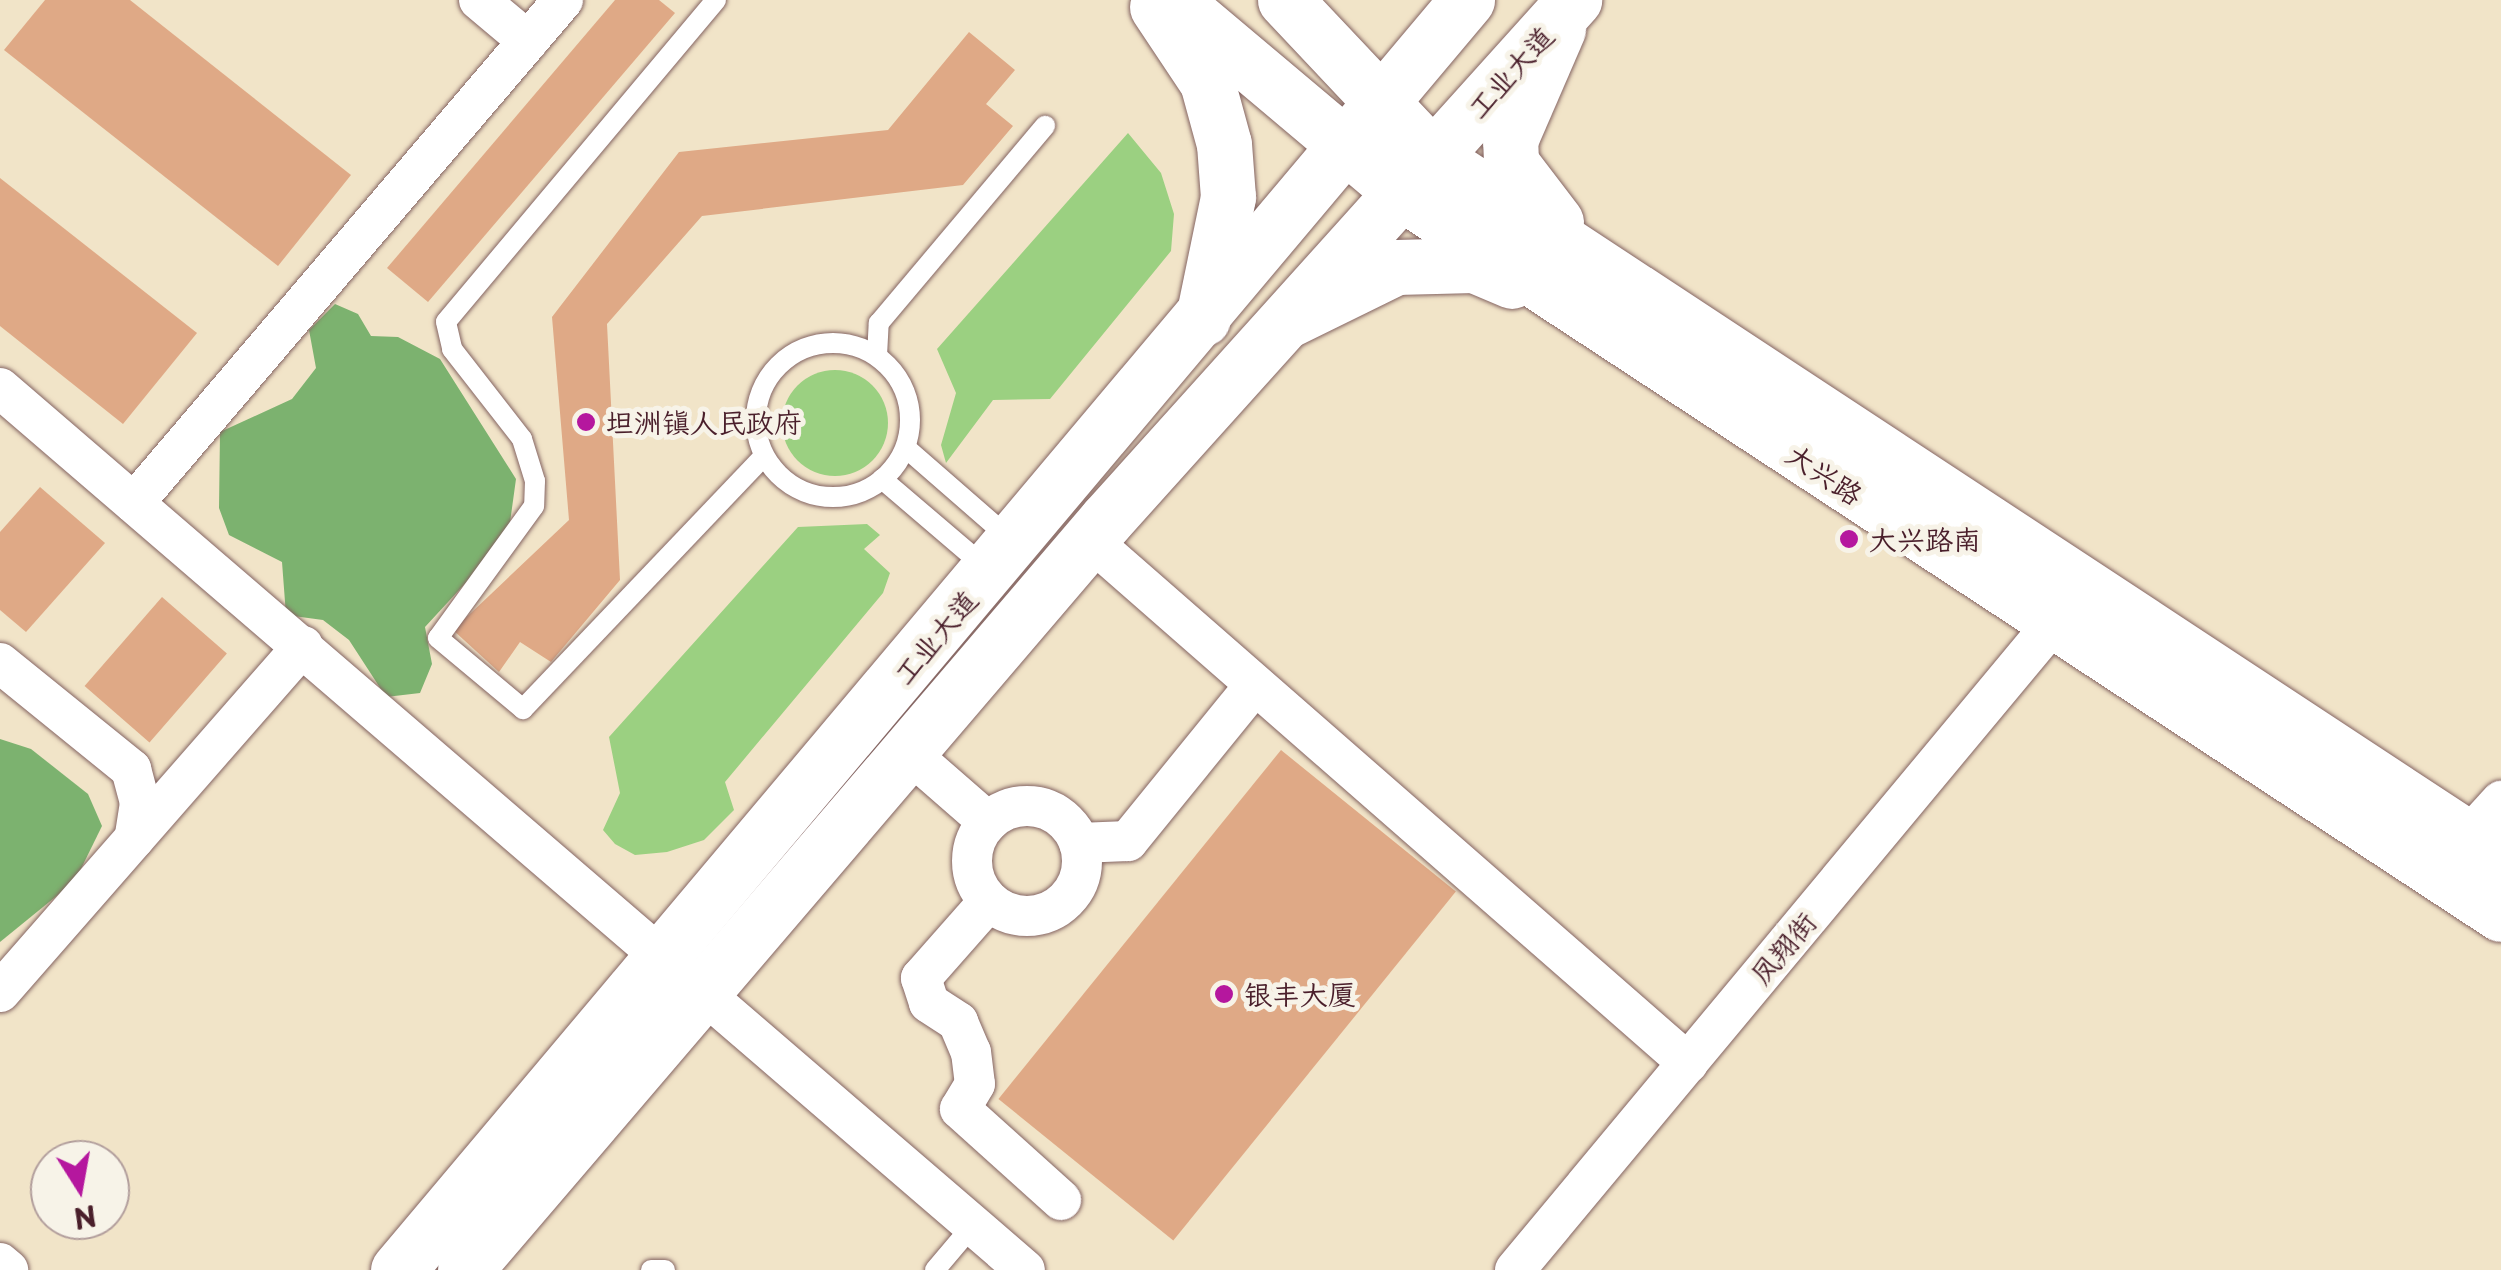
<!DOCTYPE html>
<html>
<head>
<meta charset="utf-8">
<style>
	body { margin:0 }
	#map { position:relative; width:2501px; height:1270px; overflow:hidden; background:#f1e4c8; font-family:"Playpen Sans","LXGW WenKai TC",sans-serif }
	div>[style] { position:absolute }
	.green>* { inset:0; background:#9bd081 }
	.round { border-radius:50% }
	.forest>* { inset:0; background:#7cb26f }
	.building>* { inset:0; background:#dfa986; transform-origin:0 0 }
	.roads { filter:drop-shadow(0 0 2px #846462) drop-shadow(0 0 2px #846462) }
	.lane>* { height:20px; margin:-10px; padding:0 10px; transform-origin:10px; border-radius:10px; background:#fff }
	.lane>.ring { margin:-10px; padding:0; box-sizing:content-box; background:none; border:20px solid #fff; border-radius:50% }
	.street>* { height:40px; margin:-20px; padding:0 20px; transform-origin:20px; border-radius:20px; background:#fff }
	.street>.ring { margin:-20px; padding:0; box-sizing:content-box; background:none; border:40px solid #fff; border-radius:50% }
	.secondary>* { height:55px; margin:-27.5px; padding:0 27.5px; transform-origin:27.5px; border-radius:27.5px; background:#fff }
	.primary>* { height:55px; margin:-27.5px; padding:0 27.5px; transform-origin:27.5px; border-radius:27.5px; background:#fff }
	.dots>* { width:28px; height:28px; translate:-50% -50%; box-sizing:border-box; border:5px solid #f7f3e8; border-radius:50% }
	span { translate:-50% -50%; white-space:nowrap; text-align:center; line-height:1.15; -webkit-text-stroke:10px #f7f3e8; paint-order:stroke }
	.street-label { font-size:28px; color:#4a1f2b }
	.poi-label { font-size:28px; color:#4a1f2b }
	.left { translate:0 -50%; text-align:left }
	.north { position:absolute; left:30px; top:1140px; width:100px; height:100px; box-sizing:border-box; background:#f7f3e8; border:2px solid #b29e9c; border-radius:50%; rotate:169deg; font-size:28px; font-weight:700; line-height:40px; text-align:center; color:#4a1f2b }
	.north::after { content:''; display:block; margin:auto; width:35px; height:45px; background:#b5179e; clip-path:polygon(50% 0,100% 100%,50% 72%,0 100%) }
</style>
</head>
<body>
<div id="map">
	<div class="green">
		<div style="clip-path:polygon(1128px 133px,1161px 173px,1174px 214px,1171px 251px,1050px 399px,993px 400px,946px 463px,941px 445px,956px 393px,937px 349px)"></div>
		<div class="round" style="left:782px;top:370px;width:106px;height:106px"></div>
		<div style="clip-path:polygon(867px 524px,880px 535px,864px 549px,890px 573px,883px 593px,725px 782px,734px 810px,704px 840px,667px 852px,635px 855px,615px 844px,603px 830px,620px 793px,609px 737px,798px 527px)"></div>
	</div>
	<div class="forest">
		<div style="clip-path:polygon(335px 304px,358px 314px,371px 336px,398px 337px,440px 359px,516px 479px,508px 537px,425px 627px,432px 664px,420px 693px,386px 697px,349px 640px,323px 620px,286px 615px,282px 562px,229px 535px,219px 508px,220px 432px,292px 399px,316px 368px,309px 330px)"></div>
		<div style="clip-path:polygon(0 739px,31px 749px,88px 794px,102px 826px,75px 881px,0 942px)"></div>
	</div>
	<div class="building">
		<div style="clip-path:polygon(45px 0,130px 0,351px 175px,278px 266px,4px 50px)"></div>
		<div style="clip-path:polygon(615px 0,659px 0,675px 13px,428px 302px,387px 268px)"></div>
		<div style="clip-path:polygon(969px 32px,1015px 70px,986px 104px,1013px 126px,963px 185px,702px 216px,607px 324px,620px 580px,551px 662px,520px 642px,499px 672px,453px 630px,569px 520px,552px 317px,679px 152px,888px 130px)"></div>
		<div style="clip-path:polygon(0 178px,197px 333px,123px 424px,0 326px)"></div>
		<div style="clip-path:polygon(40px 487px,105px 543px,26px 632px,0 610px,0 532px)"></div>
		<div style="left:162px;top:597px;width:86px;height:118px;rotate:41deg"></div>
		<div style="left:1281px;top:750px;width:225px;height:449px;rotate:39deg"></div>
	</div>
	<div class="roads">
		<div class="lane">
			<div style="left:716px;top:0;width:420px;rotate:130deg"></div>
			<div style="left:446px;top:322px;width:28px;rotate:77deg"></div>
			<div style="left:452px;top:349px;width:114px;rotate:52.1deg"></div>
			<div style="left:522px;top:439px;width:44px;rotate:72.8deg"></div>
			<div style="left:535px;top:481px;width:25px;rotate:92deg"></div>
			<div style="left:534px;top:506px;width:163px;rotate:126deg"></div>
			<div style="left:438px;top:638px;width:111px;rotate:39.9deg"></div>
			<div style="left:523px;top:709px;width:349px;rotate:-46.4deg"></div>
			<div class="ring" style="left:756px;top:343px;width:134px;height:134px"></div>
			<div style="left:877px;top:356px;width:33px;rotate:-87deg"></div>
			<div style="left:879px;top:323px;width:258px;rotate:-49.9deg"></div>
			<div style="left:906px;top:448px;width:137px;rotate:41.1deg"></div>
			<div style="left:882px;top:479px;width:135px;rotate:40.5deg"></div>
			<div style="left:651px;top:1270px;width:14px"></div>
			<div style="left:935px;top:1270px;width:59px;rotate:-49.8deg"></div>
		</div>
		<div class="street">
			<div style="left:479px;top:0;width:64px;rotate:39.9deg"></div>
			<div style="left:0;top:388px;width:1352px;rotate:40.71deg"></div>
			<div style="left:134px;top:503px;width:661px;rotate:-49.54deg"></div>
			<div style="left:1089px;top:539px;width:796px;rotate:41.18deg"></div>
			<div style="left:0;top:663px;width:169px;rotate:39deg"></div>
			<div style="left:131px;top:769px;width:35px;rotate:75deg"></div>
			<div style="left:140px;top:803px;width:36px;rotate:99deg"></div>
			<div style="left:909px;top:753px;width:105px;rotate:41.1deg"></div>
			<div class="ring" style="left:972px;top:806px;width:70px;height:70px"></div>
			<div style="left:1079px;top:843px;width:49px;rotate:-2.3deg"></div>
			<div style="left:1128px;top:841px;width:201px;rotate:-50.9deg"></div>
			<div style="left:2450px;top:857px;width:76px;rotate:-47.7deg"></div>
			<div style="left:989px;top:901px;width:103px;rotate:131.4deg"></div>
			<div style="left:921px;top:978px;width:26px;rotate:72deg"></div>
			<div style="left:929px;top:1003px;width:35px;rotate:33deg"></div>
			<div style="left:958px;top:1022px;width:33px;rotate:67deg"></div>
			<div style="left:971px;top:1052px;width:32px;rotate:83deg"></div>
			<div style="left:975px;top:1084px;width:29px;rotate:121deg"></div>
			<div style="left:960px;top:1109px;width:136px;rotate:42deg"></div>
			<div style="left:0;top:992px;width:460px;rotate:-48.8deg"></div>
			<div style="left:0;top:1263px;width:11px;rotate:41deg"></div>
			<div style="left:1515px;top:1270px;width:838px;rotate:-50.23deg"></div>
		</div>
		<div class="secondary">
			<div style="left:1173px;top:0;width:299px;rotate:40.1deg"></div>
			<div style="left:1402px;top:193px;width:1314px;rotate:33.27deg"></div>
			<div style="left:1285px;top:0;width:217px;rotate:46.7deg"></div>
			<div style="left:1434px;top:158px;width:1277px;rotate:33.34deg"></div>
			<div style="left:1157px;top:7px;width:90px;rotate:56.3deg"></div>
			<div style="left:1207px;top:82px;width:64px;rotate:74.7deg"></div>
			<div style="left:1224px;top:144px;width:53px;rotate:85.7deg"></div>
			<div style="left:1228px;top:197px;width:124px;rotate:101.7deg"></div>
			<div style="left:1556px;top:222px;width:74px;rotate:-127.3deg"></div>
			<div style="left:1511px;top:163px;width:23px;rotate:-92deg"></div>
			<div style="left:1510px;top:140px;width:121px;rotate:-66.6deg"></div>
			<div style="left:1286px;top:321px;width:123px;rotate:-26.1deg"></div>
			<div style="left:1396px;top:267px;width:78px;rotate:-1.5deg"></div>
			<div style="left:1474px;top:265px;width:41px;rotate:22.8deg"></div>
		</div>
		<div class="primary">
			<div style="left:398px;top:1270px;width:1660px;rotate:-49.91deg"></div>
			<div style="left:465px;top:1270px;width:987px;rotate:-49.48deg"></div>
			<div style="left:1106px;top:520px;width:700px;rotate:-48.01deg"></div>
		</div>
	</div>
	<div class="dots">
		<div style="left:586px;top:422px;background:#b5179e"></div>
		<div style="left:1849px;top:539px;background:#b5179e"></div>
		<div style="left:1224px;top:994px;background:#b5179e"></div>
	</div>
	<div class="street-label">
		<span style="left:1510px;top:72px;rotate:-48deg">工业大道</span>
		<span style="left:1825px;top:474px;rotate:34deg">大兴路</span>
		<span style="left:935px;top:637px;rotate:-50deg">工业大道</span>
		<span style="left:1783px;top:948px;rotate:-50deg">凤翔街</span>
	</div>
	<div class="poi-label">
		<span class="left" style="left:606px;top:422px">坦洲镇人民政府</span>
		<span class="left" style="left:1869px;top:539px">大兴路南</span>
		<span class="left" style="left:1244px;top:994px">银丰大厦</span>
	</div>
	<div class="north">N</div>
</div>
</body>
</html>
